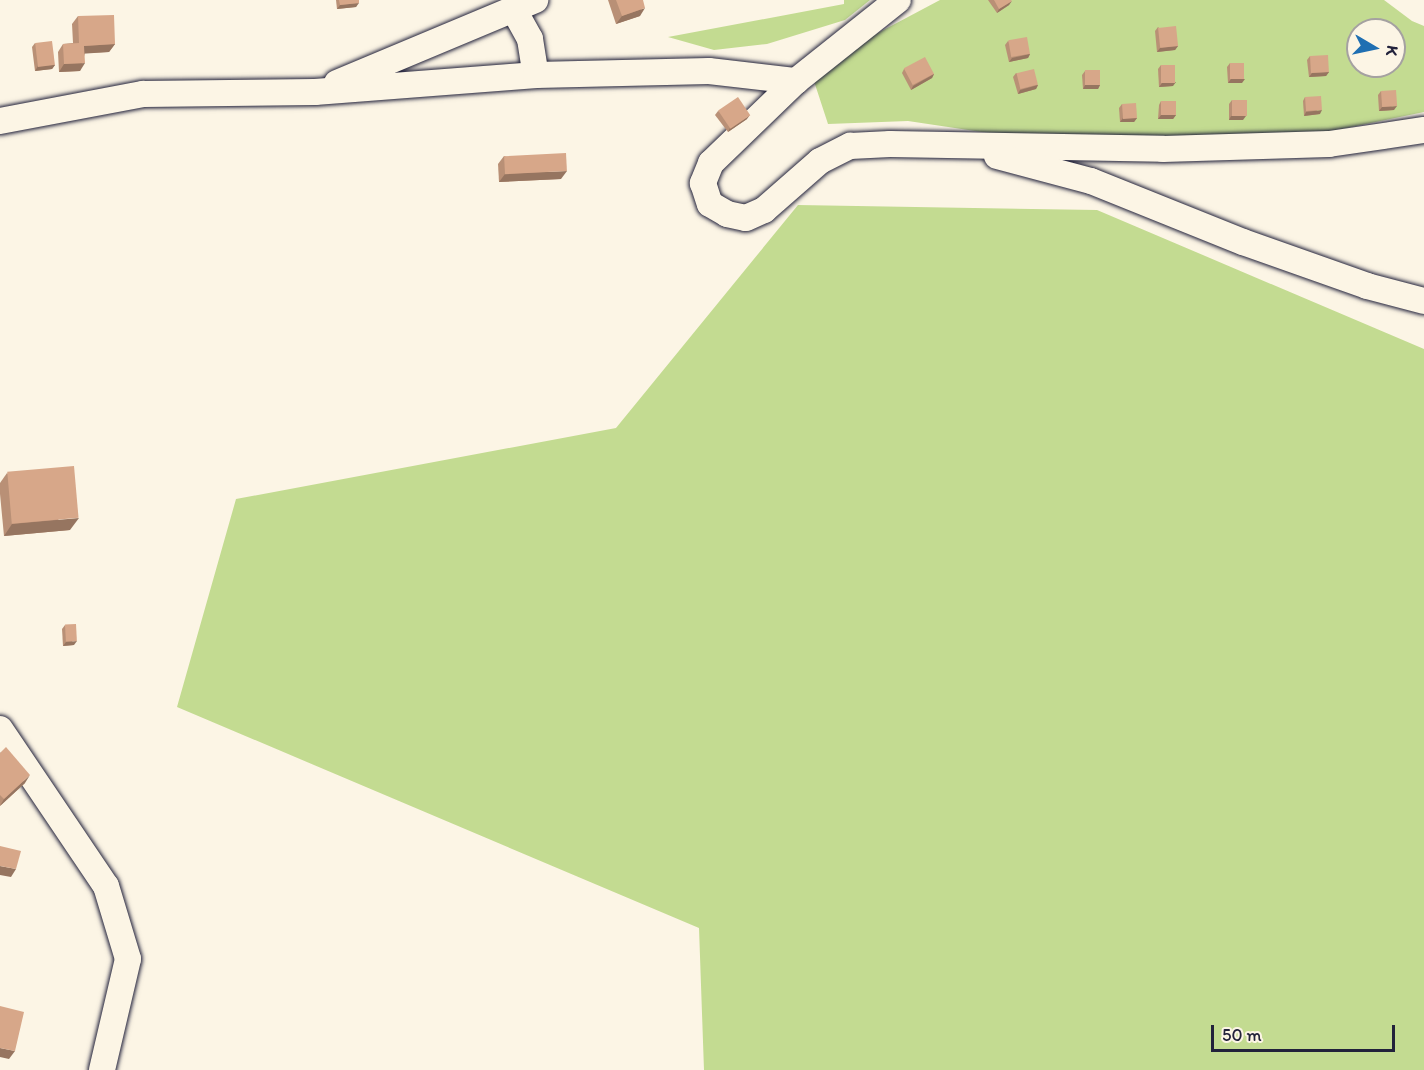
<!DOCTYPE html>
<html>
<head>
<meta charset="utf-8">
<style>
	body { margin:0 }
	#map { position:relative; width:1424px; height:1070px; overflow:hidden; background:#fcf5e5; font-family:Itim,sans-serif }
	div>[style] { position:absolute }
	.green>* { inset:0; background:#c3db91 }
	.roads { filter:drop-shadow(0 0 2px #22223b) drop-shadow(0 0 2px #22223b) }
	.minor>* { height:26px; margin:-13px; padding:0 13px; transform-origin:13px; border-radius:13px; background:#fcf5e5 }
	.wall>* { inset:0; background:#b99076 }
	.shaded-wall>* { inset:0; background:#967560 }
	.building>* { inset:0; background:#d7a789; transform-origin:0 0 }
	span { translate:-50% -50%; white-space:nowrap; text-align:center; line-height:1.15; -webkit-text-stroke:4.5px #fcf5e5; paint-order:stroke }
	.north { position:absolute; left:1346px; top:18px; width:60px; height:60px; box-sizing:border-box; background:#fcf5e5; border:2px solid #a5a1a1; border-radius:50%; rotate:99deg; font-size:16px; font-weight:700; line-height:24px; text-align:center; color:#22223b }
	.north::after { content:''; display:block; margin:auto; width:21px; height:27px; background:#1f6fb2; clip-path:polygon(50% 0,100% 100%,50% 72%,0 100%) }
	.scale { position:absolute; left:1211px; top:1025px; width:184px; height:27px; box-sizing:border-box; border:3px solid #22223b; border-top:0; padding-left:8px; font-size:18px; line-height:21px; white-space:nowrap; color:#22223b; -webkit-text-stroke:4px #fcf5e5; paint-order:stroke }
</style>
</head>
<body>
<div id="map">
	<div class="green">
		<div style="clip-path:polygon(844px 0,870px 0,845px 20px,767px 44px,714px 50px,668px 37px,844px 4px)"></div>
		<div style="clip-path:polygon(evenodd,940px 0,1384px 0,1412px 21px,1424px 26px,1424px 112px,1332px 131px,1203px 138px,995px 134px,908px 121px,828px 124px,810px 69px,940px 0,1358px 30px,1394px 30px,1394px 66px,1358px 66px,1358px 30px)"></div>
		<div style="clip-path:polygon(798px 205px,1097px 210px,1424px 349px,1424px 1070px,704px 1070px,699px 928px,177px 707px,236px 499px,616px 428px)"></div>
	</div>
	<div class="roads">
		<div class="minor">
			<div style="left:514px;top:10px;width:33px;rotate:61deg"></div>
			<div style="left:530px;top:39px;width:36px;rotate:81deg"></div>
			<div style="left:796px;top:81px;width:130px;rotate:-38.5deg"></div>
			<div style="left:337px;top:83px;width:215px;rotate:-22.7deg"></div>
			<div style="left:0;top:121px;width:146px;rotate:-10.7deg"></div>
			<div style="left:143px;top:94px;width:172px;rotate:-0.7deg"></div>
			<div style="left:315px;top:92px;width:222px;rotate:-4.4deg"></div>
			<div style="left:536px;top:75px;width:173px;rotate:-1.3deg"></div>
			<div style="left:709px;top:71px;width:88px;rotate:6.6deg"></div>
			<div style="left:796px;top:81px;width:118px;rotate:136deg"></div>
			<div style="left:711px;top:163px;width:22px;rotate:112deg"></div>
			<div style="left:703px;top:183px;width:22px;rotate:72deg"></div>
			<div style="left:710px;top:204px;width:20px;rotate:30deg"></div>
			<div style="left:727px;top:214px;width:19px;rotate:12deg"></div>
			<div style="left:746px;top:218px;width:20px;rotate:-24deg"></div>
			<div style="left:764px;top:210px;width:74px;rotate:-41.2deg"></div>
			<div style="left:820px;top:161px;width:34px;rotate:-27deg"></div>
			<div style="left:850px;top:146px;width:40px;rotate:-2.9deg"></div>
			<div style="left:890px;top:144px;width:273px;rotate:1deg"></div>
			<div style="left:1163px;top:149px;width:166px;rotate:-1.7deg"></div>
			<div style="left:1329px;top:144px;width:96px;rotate:-8.4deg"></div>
			<div style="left:997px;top:156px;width:97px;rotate:14.9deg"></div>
			<div style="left:1091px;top:181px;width:164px;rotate:21.9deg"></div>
			<div style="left:1243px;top:242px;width:132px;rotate:19.5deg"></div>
			<div style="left:1367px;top:286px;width:59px;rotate:14.7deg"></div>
			<div style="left:0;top:729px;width:189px;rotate:56deg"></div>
			<div style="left:106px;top:886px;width:76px;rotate:73.2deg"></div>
			<div style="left:128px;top:959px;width:114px;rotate:103.2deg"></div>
		</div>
	</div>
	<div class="wall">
		<div style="clip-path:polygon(336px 0,359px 0,356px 7px,337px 9px)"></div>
		<div style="clip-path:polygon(608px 0,643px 0,640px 16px,616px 24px)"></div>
		<div style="clip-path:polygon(988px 0,1011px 0,1009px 5px,997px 13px)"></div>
		<div style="clip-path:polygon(78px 16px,115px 44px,109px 52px,85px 53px,80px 71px,59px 72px,58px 52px,63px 44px,73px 43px,72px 24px)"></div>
		<div style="clip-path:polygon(1158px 27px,1178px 46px,1175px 50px,1157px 52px,1155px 31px)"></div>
		<div style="clip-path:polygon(1008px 41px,1030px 54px,1028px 58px,1009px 62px,1005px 45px)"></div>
		<div style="clip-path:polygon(35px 43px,55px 65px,52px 69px,35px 71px,32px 47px)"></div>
		<div style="clip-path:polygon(1310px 56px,1329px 72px,1326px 76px,1309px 77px,1307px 60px)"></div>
		<div style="clip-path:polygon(1230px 63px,1242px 83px,1228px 83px,1227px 67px)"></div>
		<div style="clip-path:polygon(1161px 65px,1173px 86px,1159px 87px,1158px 69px)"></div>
		<div style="clip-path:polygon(904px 69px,934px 74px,932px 78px,911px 90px,902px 73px)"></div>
		<div style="clip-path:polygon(1085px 71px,1100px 85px,1098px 89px,1083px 89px,1082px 75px)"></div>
		<div style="clip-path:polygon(1016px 73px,1038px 85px,1036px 89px,1018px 94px,1013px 77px)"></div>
		<div style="clip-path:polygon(1381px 91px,1394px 110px,1379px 111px,1378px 95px)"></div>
		<div style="clip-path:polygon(1305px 97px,1320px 114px,1304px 116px,1303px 101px)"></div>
		<div style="clip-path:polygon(1232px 100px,1243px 120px,1229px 120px,1229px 104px)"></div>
		<div style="clip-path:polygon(1161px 101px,1176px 115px,1173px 119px,1158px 119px,1159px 105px)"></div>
		<div style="clip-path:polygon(1122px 104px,1137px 118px,1134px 122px,1120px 122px,1119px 108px)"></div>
		<div style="clip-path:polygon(718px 111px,747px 119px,728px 132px,715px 115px)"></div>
		<div style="clip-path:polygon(504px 156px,561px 179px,499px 182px,498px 164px)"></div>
		<div style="clip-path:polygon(7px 473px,70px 530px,4px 536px,0 494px,0 483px)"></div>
		<div style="clip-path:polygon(65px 625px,74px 645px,63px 646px,62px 629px)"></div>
		<div style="clip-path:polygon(0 753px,25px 783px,0 806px)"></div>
	</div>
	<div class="shaded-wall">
		<div style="clip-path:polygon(1012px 1px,1009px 5px,997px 13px,999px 9px)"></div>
		<div style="clip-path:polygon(359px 3px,356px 7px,337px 9px,340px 5px)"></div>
		<div style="clip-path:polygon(645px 8px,640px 16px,616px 24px,622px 16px)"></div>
		<div style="clip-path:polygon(115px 44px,109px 52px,79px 54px,84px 46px)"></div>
		<div style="clip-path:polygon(1178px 46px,1175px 50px,1157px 52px,1160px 48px)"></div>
		<div style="clip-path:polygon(1030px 54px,1028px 58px,1009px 62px,1012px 58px)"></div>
		<div style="clip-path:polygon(1400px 60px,1397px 64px,1394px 64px,1394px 61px)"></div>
		<div style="clip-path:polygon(85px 63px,80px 71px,59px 72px,64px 64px)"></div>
		<div style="clip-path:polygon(55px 65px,52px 69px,35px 71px,38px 66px)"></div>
		<div style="clip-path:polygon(1329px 72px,1326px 76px,1309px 77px,1312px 73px)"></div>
		<div style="clip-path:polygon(934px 74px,932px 78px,911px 90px,913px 86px)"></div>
		<div style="clip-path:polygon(1231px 79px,1245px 79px,1242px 83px,1228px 83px)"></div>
		<div style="clip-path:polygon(1176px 82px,1173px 86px,1159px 87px,1162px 83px)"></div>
		<div style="clip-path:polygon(1038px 85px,1036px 89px,1018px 94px,1020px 90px)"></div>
		<div style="clip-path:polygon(1085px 85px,1100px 85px,1098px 89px,1083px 89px)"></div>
		<div style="clip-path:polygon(1397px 106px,1394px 110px,1379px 111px,1382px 107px)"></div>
		<div style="clip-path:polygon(1322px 110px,1320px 114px,1304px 116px,1306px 112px)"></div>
		<div style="clip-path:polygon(750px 115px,747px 119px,728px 132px,730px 128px)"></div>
		<div style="clip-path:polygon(1161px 115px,1176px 115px,1173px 119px,1158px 119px)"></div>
		<div style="clip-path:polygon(1231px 116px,1246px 116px,1243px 120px,1229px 120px)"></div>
		<div style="clip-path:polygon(1123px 118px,1137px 118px,1134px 122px,1120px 122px)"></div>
		<div style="clip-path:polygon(567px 171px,561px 179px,499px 182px,505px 174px)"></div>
		<div style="clip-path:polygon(79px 518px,70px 530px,4px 536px,12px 524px)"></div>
		<div style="clip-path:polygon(77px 641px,74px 645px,63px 646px,66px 642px)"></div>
		<div style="clip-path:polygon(30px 775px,25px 783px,0 806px,4px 799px)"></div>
		<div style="clip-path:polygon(0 866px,16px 869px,11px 877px,0 875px)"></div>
		<div style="clip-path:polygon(0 1048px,15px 1051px,9px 1059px,0 1057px)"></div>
	</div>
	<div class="building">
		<div style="clip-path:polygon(339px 0,359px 0,359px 3px,340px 5px)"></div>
		<div style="clip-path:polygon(616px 0,643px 0,645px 8px,622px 16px)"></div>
		<div style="clip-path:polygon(994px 0,1011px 0,1012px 1px,999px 9px)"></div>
		<div style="clip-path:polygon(114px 15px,115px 44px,84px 46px,85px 63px,64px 64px,63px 44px,79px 43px,78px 16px)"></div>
		<div style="left:1176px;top:26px;width:20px;height:18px;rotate:84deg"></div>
		<div style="left:1027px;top:37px;width:17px;height:19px;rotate:80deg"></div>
		<div style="left:52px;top:41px;width:24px;height:17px;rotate:83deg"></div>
		<div style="clip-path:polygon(1394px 43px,1396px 43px,1400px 60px,1394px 61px)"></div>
		<div style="left:1328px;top:55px;width:17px;height:18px;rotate:87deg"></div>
		<div style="left:925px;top:57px;width:19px;height:24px;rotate:62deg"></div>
		<div style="left:1230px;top:63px;width:14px;height:16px"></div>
		<div style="left:1161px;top:65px;width:14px;height:18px"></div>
		<div style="left:1034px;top:69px;width:16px;height:18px;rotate:76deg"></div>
		<div style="left:1100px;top:70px;width:15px;height:15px;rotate:90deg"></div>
		<div style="left:1396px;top:90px;width:16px;height:15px;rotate:86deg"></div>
		<div style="left:1321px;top:96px;width:14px;height:16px;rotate:86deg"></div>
		<div style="left:738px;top:97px;width:22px;height:24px;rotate:56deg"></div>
		<div style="left:1232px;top:100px;width:15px;height:16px"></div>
		<div style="left:1161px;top:101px;width:15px;height:14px"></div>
		<div style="left:1136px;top:103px;width:15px;height:14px;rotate:86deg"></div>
		<div style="left:566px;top:153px;width:18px;height:62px;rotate:87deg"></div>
		<div style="left:74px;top:466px;width:52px;height:67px;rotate:85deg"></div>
		<div style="left:76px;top:624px;width:17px;height:11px;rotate:87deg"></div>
		<div style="clip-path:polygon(6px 747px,30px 775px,4px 799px,0 795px,0 753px)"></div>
		<div style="clip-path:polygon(0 846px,21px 851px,16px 869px,0 866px)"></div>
		<div style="clip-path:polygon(0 1006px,24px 1012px,15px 1051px,0 1048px)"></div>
	</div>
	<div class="north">K</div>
	<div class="scale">50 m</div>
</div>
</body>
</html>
